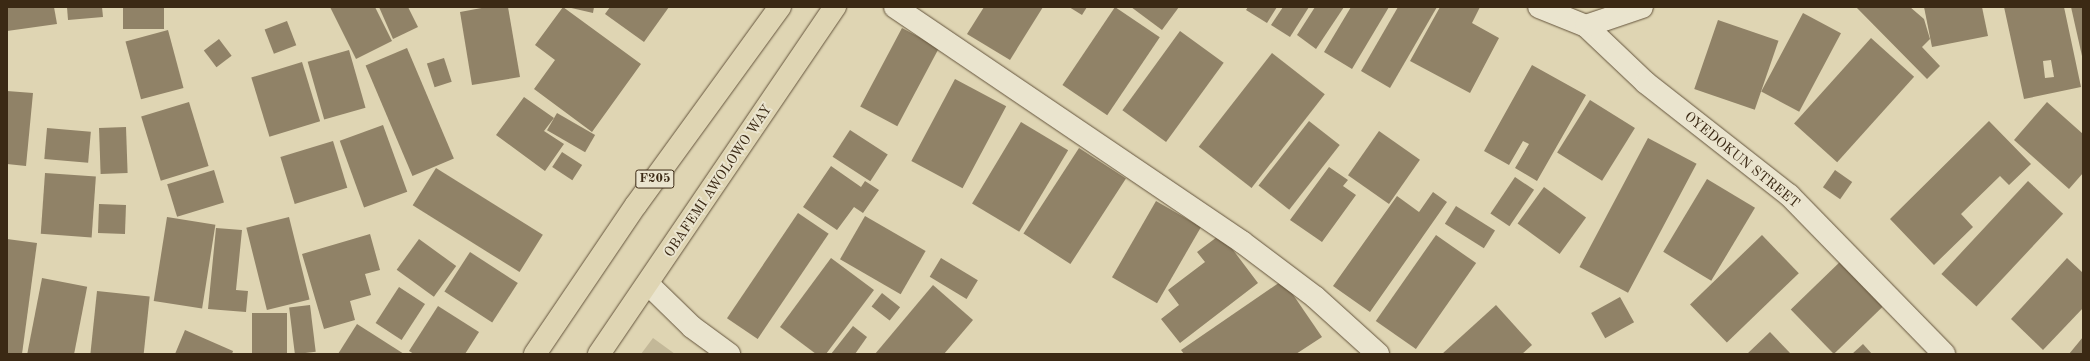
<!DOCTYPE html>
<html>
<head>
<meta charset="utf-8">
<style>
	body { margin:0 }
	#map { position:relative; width:2090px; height:361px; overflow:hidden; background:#dfd5b3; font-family:"Old Standard TT",serif }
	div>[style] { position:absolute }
	.green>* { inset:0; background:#c3b898 }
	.building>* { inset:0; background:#908267; transform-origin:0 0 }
	.roads { filter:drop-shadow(0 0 1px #64543c) drop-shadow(0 0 1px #64543c) }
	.minor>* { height:22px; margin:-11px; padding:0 11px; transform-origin:11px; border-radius:11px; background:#eae4ce }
	.major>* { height:22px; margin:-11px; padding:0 11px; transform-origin:11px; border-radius:11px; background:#dfd5b3 }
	span { translate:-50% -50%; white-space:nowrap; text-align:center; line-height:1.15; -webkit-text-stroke:4px #eae4ce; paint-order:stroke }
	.shield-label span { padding:1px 3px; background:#eae4ce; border:1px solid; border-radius:3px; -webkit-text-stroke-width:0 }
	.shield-label { font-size:13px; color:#3b2914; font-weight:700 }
	.street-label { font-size:14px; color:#3b2914 }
	.frame { position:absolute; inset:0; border:8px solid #3b2914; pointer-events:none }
</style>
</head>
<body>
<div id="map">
	<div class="green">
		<div style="clip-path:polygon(653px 338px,675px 354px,641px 354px)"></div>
	</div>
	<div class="building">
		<div style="clip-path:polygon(7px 7px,54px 7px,57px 24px,7px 31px)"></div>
		<div style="clip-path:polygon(67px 7px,102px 7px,103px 17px,68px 20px)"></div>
		<div style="left:123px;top:7px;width:41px;height:22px"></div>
		<div style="clip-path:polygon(330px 7px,375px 7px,392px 41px,356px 59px)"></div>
		<div style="clip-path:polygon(379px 7px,408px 7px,418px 27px,393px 39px)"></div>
		<div style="clip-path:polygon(487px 7px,508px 7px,520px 77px,472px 85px,460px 12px)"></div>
		<div style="clip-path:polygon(563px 7px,641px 64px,592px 132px,534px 89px,555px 60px,535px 45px)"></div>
		<div style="clip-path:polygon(567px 7px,594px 7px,593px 13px)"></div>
		<div style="clip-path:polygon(610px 7px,669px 7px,644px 42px,605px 14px)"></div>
		<div style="clip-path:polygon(984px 7px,1043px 7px,1010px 60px,967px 34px)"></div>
		<div style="clip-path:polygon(1069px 7px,1087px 7px,1082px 15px)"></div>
		<div style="left:1115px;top:7px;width:54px;height:94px;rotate:34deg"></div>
		<div style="clip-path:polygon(1131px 7px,1179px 7px,1162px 30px)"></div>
		<div style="clip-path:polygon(1248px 7px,1277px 7px,1267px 23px,1246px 10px)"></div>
		<div style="clip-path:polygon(1283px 7px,1309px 7px,1290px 37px,1271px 25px)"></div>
		<div style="clip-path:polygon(1315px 7px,1344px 7px,1316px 49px,1297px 35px)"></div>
		<div style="clip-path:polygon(1351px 7px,1389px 7px,1352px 69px,1324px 52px)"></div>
		<div style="clip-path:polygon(1398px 7px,1437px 7px,1390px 88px,1361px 71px)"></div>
		<div style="clip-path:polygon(1440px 7px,1480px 7px,1472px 23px,1499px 38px,1470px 93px,1410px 61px)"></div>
		<div style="clip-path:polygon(1856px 7px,1910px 7px,1924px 19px,1930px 39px,1922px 47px,1940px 66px,1927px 79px)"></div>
		<div style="clip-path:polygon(1924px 7px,1982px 7px,1988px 36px,1932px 47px)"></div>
		<div style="clip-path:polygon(evenodd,2004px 7px,2064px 7px,2081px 87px,2024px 99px,2004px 7px,2051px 60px,2054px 77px,2045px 78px,2043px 61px,2051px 60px)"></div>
		<div style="clip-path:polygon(2071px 7px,2083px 7px,2083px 56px,2082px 56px)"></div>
		<div style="left:1803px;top:13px;width:43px;height:89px;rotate:28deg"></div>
		<div style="left:1718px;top:20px;width:64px;height:73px;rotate:19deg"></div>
		<div style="left:287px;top:21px;width:26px;height:24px;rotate:69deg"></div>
		<div style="left:902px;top:28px;width:42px;height:89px;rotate:28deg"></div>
		<div style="left:168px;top:30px;width:60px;height:44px;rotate:75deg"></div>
		<div style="left:1180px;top:31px;width:54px;height:98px;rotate:36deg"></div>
		<div style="left:1871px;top:38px;width:58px;height:115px;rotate:42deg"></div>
		<div style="left:219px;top:39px;width:21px;height:19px;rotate:53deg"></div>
		<div style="left:407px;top:48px;width:120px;height:45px;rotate:67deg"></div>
		<div style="left:349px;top:50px;width:60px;height:43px;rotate:74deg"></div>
		<div style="left:1272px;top:53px;width:67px;height:119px;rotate:38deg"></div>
		<div style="left:444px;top:58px;width:25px;height:18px;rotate:72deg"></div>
		<div style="left:302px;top:62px;width:62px;height:53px;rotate:73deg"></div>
		<div style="clip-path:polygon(1532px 65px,1586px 95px,1537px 181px,1515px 168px,1529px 144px,1523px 141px,1509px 165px,1484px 151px)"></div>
		<div style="left:955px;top:79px;width:58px;height:93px;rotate:28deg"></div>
		<div style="clip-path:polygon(7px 91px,33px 93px,26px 166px,7px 164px)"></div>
		<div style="clip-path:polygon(524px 97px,554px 118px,544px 131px,564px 144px,545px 171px,496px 135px)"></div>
		<div style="left:1590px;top:100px;width:53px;height:62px;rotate:32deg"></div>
		<div style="left:189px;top:102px;width:67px;height:50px;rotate:73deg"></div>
		<div style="clip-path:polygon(2047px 102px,2083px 134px,2083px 173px,2069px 189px,2014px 140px)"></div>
		<div style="left:557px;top:113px;width:44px;height:20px;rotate:30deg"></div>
		<div style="left:1309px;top:121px;width:39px;height:82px;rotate:38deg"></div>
		<div style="clip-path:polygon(1989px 121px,2031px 164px,2009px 185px,2000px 176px,1961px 214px,1973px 227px,1934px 265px,1890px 219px)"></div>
		<div style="left:1021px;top:122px;width:55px;height:95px;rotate:31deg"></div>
		<div style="left:383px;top:125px;width:71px;height:46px;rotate:70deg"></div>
		<div style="left:126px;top:127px;width:46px;height:27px;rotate:88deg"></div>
		<div style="left:47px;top:128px;width:44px;height:31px;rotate:5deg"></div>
		<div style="left:850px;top:130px;width:45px;height:32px;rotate:33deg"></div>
		<div style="left:1379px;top:131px;width:50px;height:54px;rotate:35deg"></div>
		<div style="left:1648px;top:138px;width:55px;height:146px;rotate:28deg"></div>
		<div style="left:333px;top:141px;width:49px;height:55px;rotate:73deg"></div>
		<div style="left:1079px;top:148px;width:56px;height:102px;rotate:33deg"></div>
		<div style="left:562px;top:152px;width:24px;height:18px;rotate:33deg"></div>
		<div style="clip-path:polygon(831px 166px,861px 187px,865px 181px,879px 190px,863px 213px,854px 207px,837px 230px,803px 207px)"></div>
		<div style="clip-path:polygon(1329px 167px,1348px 180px,1343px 186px,1356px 195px,1322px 242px,1290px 220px)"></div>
		<div style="left:436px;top:168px;width:126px;height:44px;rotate:32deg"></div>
		<div style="left:214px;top:170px;width:34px;height:49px;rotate:73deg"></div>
		<div style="left:1835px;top:170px;width:21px;height:21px;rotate:35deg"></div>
		<div style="left:45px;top:173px;width:51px;height:61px;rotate:4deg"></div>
		<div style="left:1515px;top:177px;width:23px;height:44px;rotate:34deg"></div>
		<div style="left:1707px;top:179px;width:56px;height:85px;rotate:31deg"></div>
		<div style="left:2028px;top:181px;width:48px;height:127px;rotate:43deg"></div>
		<div style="left:1544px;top:187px;width:52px;height:45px;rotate:36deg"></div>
		<div style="clip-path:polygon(1433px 192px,1447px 202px,1370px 312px,1333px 286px,1397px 196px,1419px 212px)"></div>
		<div style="left:1156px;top:201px;width:52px;height:88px;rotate:30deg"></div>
		<div style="left:99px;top:204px;width:27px;height:29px;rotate:2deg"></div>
		<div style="left:1456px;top:206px;width:46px;height:21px;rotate:32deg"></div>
		<div style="left:798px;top:213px;width:37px;height:127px;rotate:34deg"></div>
		<div style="left:865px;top:216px;width:70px;height:50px;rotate:30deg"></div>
		<div style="left:167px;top:217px;width:49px;height:85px;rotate:9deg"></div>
		<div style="left:289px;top:217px;width:85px;height:44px;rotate:76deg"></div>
		<div style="clip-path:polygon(216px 228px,242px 230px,236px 290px,248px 291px,246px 312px,208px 309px)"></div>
		<div style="clip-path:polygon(370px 234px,380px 270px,365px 274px,371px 295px,350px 301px,355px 320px,324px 329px,302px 254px)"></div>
		<div style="clip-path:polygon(1221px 234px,1258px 283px,1180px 343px,1161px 319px,1179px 305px,1168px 290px,1205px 262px,1197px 252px)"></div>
		<div style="left:1436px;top:235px;width:49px;height:105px;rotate:35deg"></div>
		<div style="left:1762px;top:235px;width:53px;height:100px;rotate:46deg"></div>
		<div style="clip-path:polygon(7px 239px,37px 243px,22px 354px,7px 354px)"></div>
		<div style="left:419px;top:239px;width:46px;height:38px;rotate:36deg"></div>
		<div style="left:470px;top:252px;width:57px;height:47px;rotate:33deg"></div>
		<div style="clip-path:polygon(831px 258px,874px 290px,826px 354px,816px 354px,780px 327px)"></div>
		<div style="left:941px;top:258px;width:43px;height:22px;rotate:31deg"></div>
		<div style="left:1844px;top:258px;width:62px;height:74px;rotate:46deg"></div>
		<div style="clip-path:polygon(2067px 258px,2083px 273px,2083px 308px,2043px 350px,2011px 319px)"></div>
		<div style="left:42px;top:278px;width:46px;height:78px;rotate:11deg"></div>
		<div style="clip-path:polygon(1283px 280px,1322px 337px,1296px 354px,1184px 354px,1181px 350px)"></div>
		<div style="clip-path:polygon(933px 285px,973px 320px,944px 354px,875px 354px)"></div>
		<div style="left:399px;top:287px;width:31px;height:43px;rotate:33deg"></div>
		<div style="left:97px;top:291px;width:53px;height:64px;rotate:6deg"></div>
		<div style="left:882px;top:293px;width:23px;height:17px;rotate:38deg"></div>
		<div style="left:1620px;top:297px;width:29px;height:33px;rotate:61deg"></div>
		<div style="left:310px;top:305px;width:47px;height:21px;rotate:83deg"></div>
		<div style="clip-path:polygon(1496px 305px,1532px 345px,1522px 354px,1442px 354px)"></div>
		<div style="clip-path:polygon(438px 306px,479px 332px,465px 354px,414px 354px,409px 351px)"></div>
		<div style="left:252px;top:313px;width:35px;height:41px"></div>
		<div style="clip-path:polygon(357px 324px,404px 354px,338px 354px)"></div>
		<div style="clip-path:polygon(853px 326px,867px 337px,855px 354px,831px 354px)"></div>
		<div style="clip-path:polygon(185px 330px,233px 351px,232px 354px,175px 354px)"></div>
		<div style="clip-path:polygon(1770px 332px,1791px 354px,1747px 354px)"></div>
		<div style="clip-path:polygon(2083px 337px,2083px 354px,2069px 354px)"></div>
		<div style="clip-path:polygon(1863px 344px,1872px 354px,1852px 354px)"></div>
	</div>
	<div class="roads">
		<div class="minor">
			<div style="left:895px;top:7px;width:419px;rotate:34.1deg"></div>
			<div style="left:1242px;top:242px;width:91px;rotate:37deg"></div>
			<div style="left:1315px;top:297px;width:85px;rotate:42.1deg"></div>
			<div style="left:1539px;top:7px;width:51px;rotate:22deg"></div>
			<div style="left:1586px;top:26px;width:83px;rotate:43.5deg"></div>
			<div style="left:1646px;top:83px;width:182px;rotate:38.1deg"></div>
			<div style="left:1789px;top:195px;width:222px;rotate:45.7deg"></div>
			<div style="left:1586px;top:26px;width:59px;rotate:-18.7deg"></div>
			<div style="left:649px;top:285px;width:60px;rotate:44.3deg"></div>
			<div style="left:692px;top:327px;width:46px;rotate:36.1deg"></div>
		</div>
		<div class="major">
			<div style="left:535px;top:354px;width:180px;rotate:-55.9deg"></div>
			<div style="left:636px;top:205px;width:245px;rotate:-54deg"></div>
			<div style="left:599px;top:354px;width:420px;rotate:-55.8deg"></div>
		</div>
	</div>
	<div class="shield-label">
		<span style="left:655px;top:179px">F205</span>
	</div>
	<div class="street-label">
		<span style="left:1742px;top:160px;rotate:39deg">OYEDOKUN STREET</span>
		<span style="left:718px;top:181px;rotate:-56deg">OBAFEMI AWOLOWO WAY</span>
	</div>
	<div class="frame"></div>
</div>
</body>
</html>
